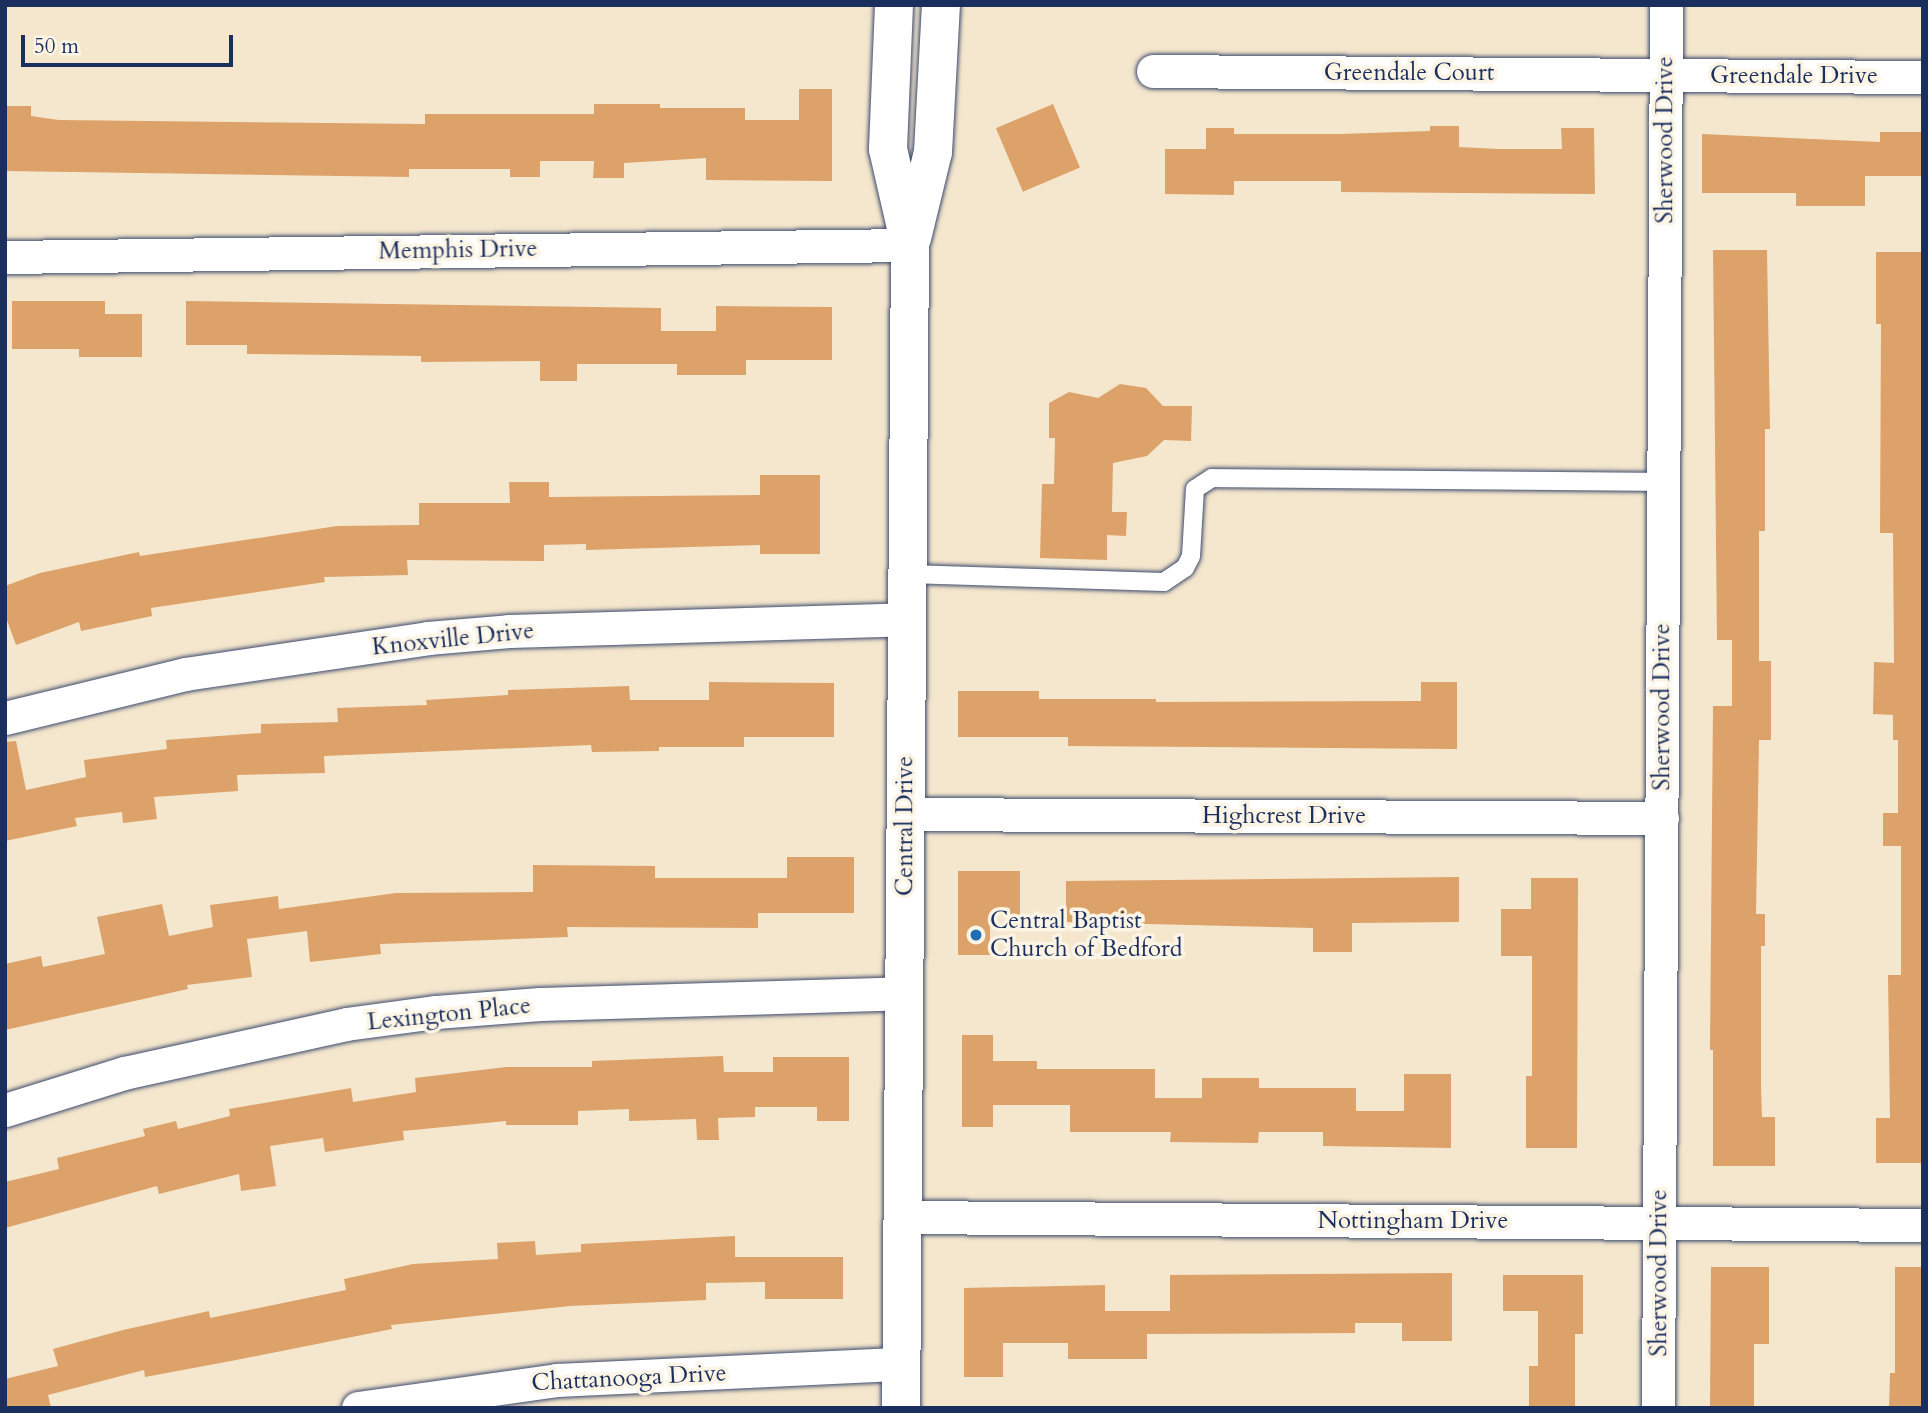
<!DOCTYPE html>
<html>
<head>
<meta charset="utf-8">
<style>
	body { margin:0 }
	#map { position:relative; width:1928px; height:1413px; overflow:hidden; background:#f5e7cd; font-family:Cardo,serif }
	div>[style] { position:absolute }
	.building>* { inset:0; background:#dca269; transform-origin:0 0 }
	.roads { filter:drop-shadow(0 0 2px #3c4b6f) drop-shadow(0 0 2px #3c4b6f) }
	.service>* { height:18px; margin:-9px; padding:0 9px; transform-origin:9px; border-radius:9px; background:#fff }
	.minor>* { height:33px; margin:-16.5px; padding:0 16.5px; transform-origin:16.5px; border-radius:16.5px; background:#fff }
	.secondary>* { height:38px; margin:-19px; padding:0 19px; transform-origin:19px; border-radius:19px; background:#fff }
	.dots>* { width:19px; height:19px; translate:-50% -50%; box-sizing:border-box; border:4px solid #fcf5e5; border-radius:50% }
	span { translate:-50% -50%; white-space:nowrap; text-align:center; line-height:1.15; -webkit-text-stroke:7px #fcf5e5; paint-order:stroke }
	.street-label { font-size:24px; color:#1b2f5e }
	.poi-label { font-size:24px; color:#1b2f5e }
	.left { translate:0 -50%; text-align:left }
	.frame { position:absolute; inset:0; border:7px solid #1b2f5e; pointer-events:none }
	.scale { position:absolute; left:21px; top:35px; width:212px; height:32px; box-sizing:border-box; border:4px solid #1b2f5e; border-top:0; padding-left:9px; font-size:21px; line-height:24px; white-space:nowrap; color:#1b2f5e; -webkit-text-stroke:5px #fcf5e5; paint-order:stroke }
</style>
</head>
<body>
<div id="map">
	<div class="building">
		<div style="clip-path:polygon(799px 89px,832px 89px,832px 181px,706px 180px,706px 158px,624px 163px,624px 178px,593px 178px,594px 161px,540px 161px,540px 177px,510px 177px,510px 169px,409px 169px,409px 177px,5px 171px,5px 106px,31px 106px,31px 116px,59px 120px,425px 124px,425px 114px,594px 114px,594px 104px,660px 104px,660px 108px,745px 108px,745px 120px,799px 120px)"></div>
		<div style="left:1053px;top:104px;width:69px;height:62px;rotate:67deg"></div>
		<div style="clip-path:polygon(1430px 126px,1459px 126px,1459px 147px,1499px 149px,1562px 149px,1561px 128px,1594px 128px,1595px 194px,1341px 192px,1341px 181px,1234px 181px,1234px 195px,1165px 194px,1165px 149px,1206px 149px,1206px 128px,1234px 128px,1234px 134px,1341px 134px,1430px 131px)"></div>
		<div style="clip-path:polygon(1880px 132px,1923px 132px,1923px 176px,1865px 176px,1865px 206px,1796px 206px,1796px 193px,1702px 193px,1702px 134px,1880px 142px)"></div>
		<div style="clip-path:polygon(1713px 250px,1767px 250px,1770px 429px,1765px 429px,1765px 531px,1759px 531px,1759px 661px,1771px 661px,1771px 740px,1759px 740px,1756px 914px,1765px 914px,1765px 946px,1761px 946px,1761px 1088px,1762px 1117px,1775px 1117px,1775px 1166px,1713px 1166px,1713px 1050px,1710px 1050px,1713px 706px,1732px 706px,1732px 640px,1717px 640px)"></div>
		<div style="clip-path:polygon(1876px 252px,1923px 252px,1923px 1163px,1876px 1163px,1876px 1118px,1890px 1118px,1888px 975px,1901px 975px,1901px 846px,1883px 846px,1883px 813px,1898px 813px,1898px 740px,1893px 740px,1893px 715px,1873px 714px,1874px 662px,1894px 663px,1893px 533px,1880px 533px,1881px 324px,1876px 324px)"></div>
		<div style="clip-path:polygon(12px 301px,105px 301px,105px 314px,142px 314px,142px 357px,79px 357px,79px 349px,12px 349px)"></div>
		<div style="clip-path:polygon(186px 301px,661px 308px,661px 331px,716px 331px,716px 306px,832px 307px,832px 360px,746px 360px,746px 375px,677px 375px,677px 364px,577px 364px,577px 381px,540px 381px,540px 361px,421px 362px,421px 356px,247px 354px,247px 345px,186px 345px)"></div>
		<div style="clip-path:polygon(1120px 384px,1146px 388px,1163px 406px,1192px 406px,1191px 441px,1164px 440px,1147px 456px,1113px 463px,1112px 512px,1127px 512px,1126px 536px,1107px 535px,1107px 560px,1040px 558px,1042px 484px,1054px 484px,1055px 438px,1049px 438px,1049px 403px,1069px 392px,1098px 398px)"></div>
		<div style="clip-path:polygon(760px 475px,820px 475px,820px 554px,760px 554px,760px 545px,586px 550px,586px 544px,544px 545px,544px 561px,407px 560px,408px 575px,324px 577px,325px 582px,151px 608px,152px 616px,81px 631px,79px 622px,16px 645px,5px 615px,5px 586px,40px 573px,139px 552px,140px 556px,337px 526px,419px 525px,419px 503px,510px 503px,509px 482px,549px 482px,549px 497px,760px 495px)"></div>
		<div style="clip-path:polygon(709px 682px,834px 683px,834px 737px,744px 737px,744px 747px,659px 747px,659px 751px,592px 752px,591px 745px,324px 756px,325px 773px,237px 775px,238px 791px,154px 797px,157px 819px,123px 823px,122px 812px,75px 818px,77px 826px,5px 841px,5px 742px,16px 741px,26px 790px,86px 777px,84px 760px,167px 749px,166px 740px,261px 733px,261px 724px,338px 722px,337px 708px,427px 705px,426px 700px,508px 695px,508px 690px,629px 686px,630px 700px,709px 700px)"></div>
		<div style="clip-path:polygon(1421px 682px,1457px 682px,1457px 749px,1068px 746px,1068px 737px,958px 737px,958px 691px,1039px 691px,1039px 699px,1156px 699px,1156px 702px,1421px 701px)"></div>
		<div style="clip-path:polygon(787px 857px,854px 857px,854px 913px,758px 913px,758px 928px,567px 927px,568px 937px,380px 944px,381px 954px,310px 962px,307px 931px,247px 939px,252px 977px,187px 985px,188px 989px,5px 1030px,5px 964px,41px 956px,43px 967px,105px 954px,97px 917px,162px 904px,169px 936px,213px 927px,210px 905px,278px 896px,279px 909px,396px 893px,533px 892px,533px 865px,655px 866px,655px 878px,787px 878px)"></div>
		<div style="clip-path:polygon(958px 871px,1020px 871px,1020px 915px,990px 915px,990px 955px,958px 955px)"></div>
		<div style="clip-path:polygon(1459px 877px,1459px 922px,1352px 923px,1352px 952px,1313px 952px,1313px 928px,1066px 922px,1066px 881px)"></div>
		<div style="clip-path:polygon(1531px 878px,1578px 878px,1577px 1148px,1526px 1148px,1526px 1076px,1532px 1076px,1532px 956px,1501px 956px,1501px 909px,1531px 909px)"></div>
		<div style="clip-path:polygon(962px 1035px,993px 1035px,993px 1061px,1037px 1061px,1037px 1069px,1155px 1069px,1155px 1098px,1202px 1098px,1202px 1078px,1259px 1078px,1259px 1088px,1356px 1088px,1356px 1111px,1404px 1111px,1404px 1074px,1451px 1074px,1451px 1148px,1323px 1146px,1323px 1132px,1259px 1132px,1258px 1143px,1170px 1142px,1171px 1132px,1070px 1132px,1070px 1105px,993px 1105px,993px 1127px,962px 1127px)"></div>
		<div style="clip-path:polygon(723px 1056px,724px 1072px,773px 1072px,773px 1057px,849px 1057px,849px 1121px,817px 1121px,817px 1107px,755px 1107px,755px 1117px,718px 1118px,719px 1140px,697px 1140px,696px 1119px,629px 1121px,629px 1109px,578px 1111px,578px 1125px,506px 1125px,506px 1121px,403px 1131px,404px 1140px,325px 1152px,323px 1138px,270px 1146px,276px 1186px,241px 1191px,239px 1174px,159px 1194px,157px 1186px,5px 1228px,5px 1182px,59px 1169px,57px 1158px,145px 1136px,143px 1129px,176px 1121px,178px 1129px,230px 1116px,229px 1109px,351px 1088px,353px 1102px,416px 1092px,415px 1078px,506px 1067px,592px 1067px,592px 1061px)"></div>
		<div style="clip-path:polygon(735px 1236px,735px 1257px,843px 1257px,843px 1299px,765px 1299px,765px 1282px,706px 1283px,706px 1300px,570px 1306px,391px 1325px,392px 1329px,231px 1361px,145px 1377px,144px 1370px,48px 1395px,51px 1408px,5px 1408px,5px 1379px,58px 1366px,53px 1349px,123px 1330px,209px 1311px,210px 1318px,346px 1290px,344px 1279px,413px 1264px,498px 1259px,497px 1243px,535px 1241px,536px 1255px,581px 1252px,581px 1244px)"></div>
		<div style="clip-path:polygon(1711px 1267px,1769px 1267px,1769px 1344px,1754px 1344px,1754px 1408px,1710px 1408px)"></div>
		<div style="clip-path:polygon(1895px 1267px,1923px 1267px,1923px 1408px,1889px 1408px,1890px 1373px,1895px 1373px)"></div>
		<div style="clip-path:polygon(1452px 1273px,1452px 1341px,1402px 1341px,1402px 1323px,1355px 1323px,1355px 1333px,1147px 1334px,1147px 1359px,1068px 1359px,1068px 1343px,1003px 1343px,1003px 1377px,964px 1377px,964px 1288px,1105px 1285px,1105px 1311px,1170px 1311px,1170px 1275px)"></div>
		<div style="clip-path:polygon(1503px 1275px,1583px 1275px,1583px 1334px,1575px 1334px,1575px 1408px,1529px 1408px,1529px 1366px,1538px 1366px,1538px 1311px,1503px 1311px)"></div>
	</div>
	<div class="roads">
		<div class="service">
			<div style="left:908px;top:574px;width:256px;rotate:1.8deg"></div>
			<div style="left:1164px;top:582px;width:25px;rotate:-34deg"></div>
			<div style="left:1185px;top:568px;width:13px;rotate:-63deg"></div>
			<div style="left:1191px;top:556px;width:67px;rotate:-86.6deg"></div>
			<div style="left:1195px;top:489px;width:20px;rotate:-33deg"></div>
			<div style="left:1212px;top:478px;width:451px;rotate:0.5deg"></div>
		</div>
		<div class="minor">
			<div style="left:1153px;top:71px;width:770px;rotate:0.45deg"></div>
			<div style="left:5px;top:257px;width:905px;rotate:-0.76deg"></div>
			<div style="left:5px;top:718px;width:185px;rotate:-13.7deg"></div>
			<div style="left:185px;top:674px;width:246px;rotate:-8.4deg"></div>
			<div style="left:428px;top:638px;width:81px;rotate:-4.9deg"></div>
			<div style="left:509px;top:631px;width:398px;rotate:-1.7deg"></div>
			<div style="left:906px;top:814px;width:756px;rotate:0.3deg"></div>
			<div style="left:5px;top:1110px;width:125px;rotate:-17.3deg"></div>
			<div style="left:124px;top:1073px;width:227px;rotate:-12.4deg"></div>
			<div style="left:346px;top:1024px;width:91px;rotate:-7.6deg"></div>
			<div style="left:436px;top:1012px;width:104px;rotate:-4.4deg"></div>
			<div style="left:540px;top:1004px;width:364px;rotate:-1.7deg"></div>
			<div style="left:902px;top:1217px;width:1021px;rotate:0.45deg"></div>
			<div style="left:358px;top:1408px;width:201px;rotate:-8deg"></div>
			<div style="left:557px;top:1380px;width:344px;rotate:-2.7deg"></div>
			<div style="left:1658px;top:1408px;width:1403px;rotate:-89.67deg"></div>
		</div>
		<div class="secondary">
			<div style="left:894px;top:5px;width:144px;rotate:92.4deg"></div>
			<div style="left:888px;top:149px;width:98px;rotate:77.1deg"></div>
			<div style="left:910px;top:245px;width:1163px;rotate:90.44deg"></div>
			<div style="left:912px;top:238px;width:89px;rotate:-76.3deg"></div>
			<div style="left:933px;top:152px;width:147px;rotate:-86.9deg"></div>
		</div>
	</div>
	<div class="dots">
		<div style="left:976px;top:935px;background:#1f6fb2"></div>
	</div>
	<div class="street-label">
		<span style="left:1409px;top:73px">Greendale Court</span>
		<span style="left:1794px;top:76px">Greendale Drive</span>
		<span style="left:1665px;top:140px;rotate:-90deg">Sherwood Drive</span>
		<span style="left:458px;top:250px;rotate:-1deg">Memphis Drive</span>
		<span style="left:453px;top:639px;rotate:-6deg">Knoxville Drive</span>
		<span style="left:1662px;top:707px;rotate:-90deg">Sherwood Drive</span>
		<span style="left:1284px;top:816px">Highcrest Drive</span>
		<span style="left:905px;top:826px;rotate:-90deg">Central Drive</span>
		<span style="left:449px;top:1014px;rotate:-6deg">Lexington Place</span>
		<span style="left:1413px;top:1221px">Nottingham Drive</span>
		<span style="left:1659px;top:1273px;rotate:-90deg">Sherwood Drive</span>
		<span style="left:629px;top:1378px;rotate:-3deg">Chattanooga Drive</span>
	</div>
	<div class="poi-label">
		<span class="left" style="left:990px;top:935px">Central Baptist<br>Church of Bedford</span>
	</div>
	<div class="frame"></div>
	<div class="scale">50 m</div>
</div>
</body>
</html>
